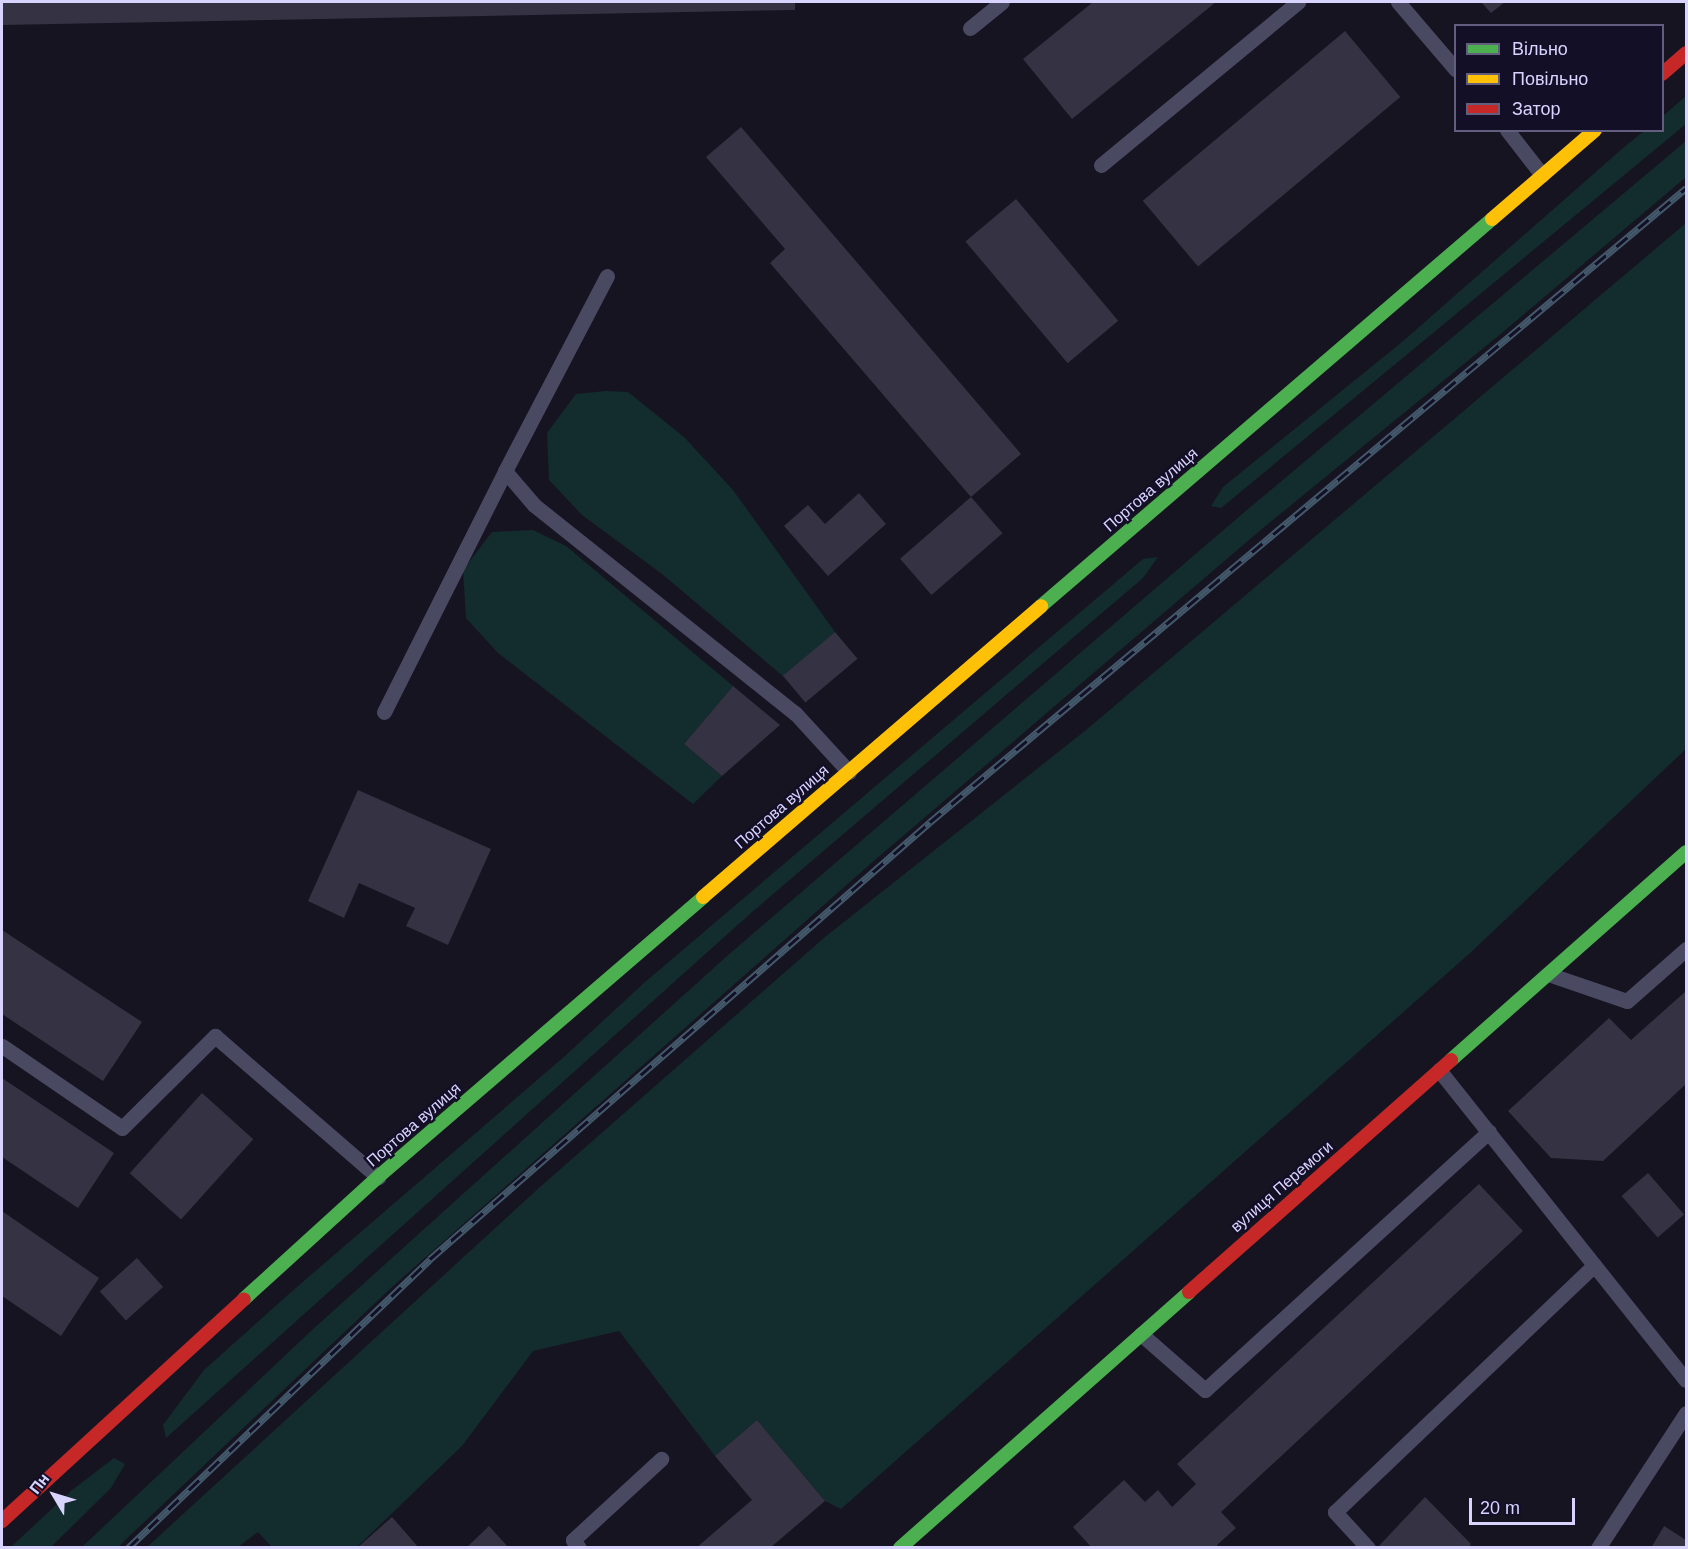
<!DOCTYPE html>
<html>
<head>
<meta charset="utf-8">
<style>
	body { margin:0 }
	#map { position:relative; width:1688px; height:1549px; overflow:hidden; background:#161421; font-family:Helvetica,sans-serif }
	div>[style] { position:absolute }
	.green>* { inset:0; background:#132c2d }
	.building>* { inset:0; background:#343243; transform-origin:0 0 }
	.lane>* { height:15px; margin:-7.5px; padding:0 7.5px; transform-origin:7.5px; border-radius:7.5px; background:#4a4962 }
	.fast>* { height:14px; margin:-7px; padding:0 7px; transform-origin:7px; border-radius:7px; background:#4caf50 }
	.slow>* { height:14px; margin:-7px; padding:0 7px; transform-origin:7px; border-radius:7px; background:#ffc107 }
	.jam>* { height:14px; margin:-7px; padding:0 7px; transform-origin:7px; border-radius:7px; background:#c62828 }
	.rail>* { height:7px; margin-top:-3.5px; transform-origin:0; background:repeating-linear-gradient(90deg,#130f26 0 14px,#43596b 0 28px); box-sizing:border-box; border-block:2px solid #43596b }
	span { translate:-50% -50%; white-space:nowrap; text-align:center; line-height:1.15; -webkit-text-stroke:5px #130f26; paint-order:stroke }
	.street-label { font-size:16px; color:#d9d4ff }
	.frame { position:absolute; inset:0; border:3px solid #d9d4ff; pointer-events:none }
	.legend { position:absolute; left:1454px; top:24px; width:210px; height:108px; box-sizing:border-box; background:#130f26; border:2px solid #625e7d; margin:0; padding:8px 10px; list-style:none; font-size:18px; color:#d9d4ff }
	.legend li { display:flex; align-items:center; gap:12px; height:30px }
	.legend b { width:30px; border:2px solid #625e7d }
	.north { position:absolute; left:24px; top:1465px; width:60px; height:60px; -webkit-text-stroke:4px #130f26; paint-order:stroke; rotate:308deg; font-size:16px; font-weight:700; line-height:24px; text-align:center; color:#d9d4ff }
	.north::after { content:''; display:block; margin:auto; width:21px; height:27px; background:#d9d4ff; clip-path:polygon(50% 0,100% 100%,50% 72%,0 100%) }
	.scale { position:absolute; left:1469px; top:1498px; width:106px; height:27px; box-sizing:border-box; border:3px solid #d9d4ff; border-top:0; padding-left:8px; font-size:18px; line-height:21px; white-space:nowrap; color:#d9d4ff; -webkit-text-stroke:4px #130f26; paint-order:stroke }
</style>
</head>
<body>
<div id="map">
	<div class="green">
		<div style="clip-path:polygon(1686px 96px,1686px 124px,1221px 508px,1211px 506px,1223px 487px,1402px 342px,1623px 148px,1644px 131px,1662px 130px,1663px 116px)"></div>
		<div style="clip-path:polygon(1686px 141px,1686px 177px,1497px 337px,1263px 528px,868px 866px,392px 1287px,118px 1547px,82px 1547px,311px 1331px,727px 956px,1241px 515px)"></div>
		<div style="clip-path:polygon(1686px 223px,1686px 749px,1469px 954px,841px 1509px,825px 1501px,757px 1420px,715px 1456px,619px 1331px,533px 1351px,462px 1446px,357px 1547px,272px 1547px,258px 1532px,238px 1547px,146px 1548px,540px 1187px,825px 937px,1086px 730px)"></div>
		<div style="clip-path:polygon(606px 391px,628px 392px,684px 437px,733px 490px,835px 632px,784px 677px,662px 574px,582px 515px,549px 480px,547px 433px,576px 394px)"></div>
		<div style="clip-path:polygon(533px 530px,566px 546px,733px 686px,684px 744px,722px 776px,693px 804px,498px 653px,466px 618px,463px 570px,492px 532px)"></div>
		<div style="clip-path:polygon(1158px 557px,1143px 578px,751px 913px,166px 1438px,163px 1425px,204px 1370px,290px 1293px,565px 1056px,645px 982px,1143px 559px)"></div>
		<div style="clip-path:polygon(114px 1458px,125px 1464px,111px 1488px,51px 1547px,11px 1547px,72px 1490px)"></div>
	</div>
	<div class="building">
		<div style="clip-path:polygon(2px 2px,795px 2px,795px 10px,2px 25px)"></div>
		<div style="clip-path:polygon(1093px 2px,1216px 2px,1072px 119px,1023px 59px)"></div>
		<div style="clip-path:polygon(1481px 2px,1505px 2px,1491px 13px)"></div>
		<div style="left:1345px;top:31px;width:86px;height:264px;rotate:50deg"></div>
		<div style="clip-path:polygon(741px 127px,1021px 454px,971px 497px,770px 263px,785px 249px,706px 157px)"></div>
		<div style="left:1016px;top:199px;width:159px;height:66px;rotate:50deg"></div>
		<div style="clip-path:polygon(859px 493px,886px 524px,828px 576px,784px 526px,808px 505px,825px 524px)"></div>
		<div style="left:971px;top:497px;width:48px;height:94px;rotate:49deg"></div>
		<div style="left:835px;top:632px;width:35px;height:68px;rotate:50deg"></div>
		<div style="clip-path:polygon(733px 686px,780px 725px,722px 776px,684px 744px)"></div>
		<div style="clip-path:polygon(358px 790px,491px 849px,448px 945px,406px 926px,415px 908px,359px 883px,344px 918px,308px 901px)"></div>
		<div style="clip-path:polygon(2px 930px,142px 1022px,103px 1081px,2px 1014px)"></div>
		<div style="clip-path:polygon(1686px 991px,1686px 1084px,1603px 1161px,1551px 1158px,1508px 1111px,1609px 1018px,1631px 1040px)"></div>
		<div style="clip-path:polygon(2px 1078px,114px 1153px,78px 1208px,2px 1157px)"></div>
		<div style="left:202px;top:1093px;width:69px;height:108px;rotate:42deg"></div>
		<div style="left:1648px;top:1173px;width:55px;height:35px;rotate:49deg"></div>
		<div style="clip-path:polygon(1479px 1184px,1523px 1231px,1221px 1512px,1236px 1528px,1217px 1545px,1219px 1548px,1092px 1548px,1073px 1527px,1124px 1480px,1145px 1502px,1158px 1490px,1172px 1507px,1196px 1484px,1177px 1464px)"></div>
		<div style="clip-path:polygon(2px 1211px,99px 1278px,61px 1336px,2px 1296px)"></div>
		<div style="left:137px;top:1258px;width:39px;height:50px;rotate:48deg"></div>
		<div style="clip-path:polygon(757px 1420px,825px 1501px,770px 1548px,696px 1548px,752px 1500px,715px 1456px)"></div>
		<div style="clip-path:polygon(1425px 1497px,1471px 1544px,1468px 1548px,1377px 1548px)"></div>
		<div style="clip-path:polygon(392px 1517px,419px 1548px,357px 1548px)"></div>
		<div style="clip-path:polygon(489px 1526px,509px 1548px,466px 1548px)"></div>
		<div style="clip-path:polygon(1664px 1526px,1686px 1540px,1686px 1548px,1651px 1548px)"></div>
	</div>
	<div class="lane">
		<div style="left:1398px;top:2px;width:89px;rotate:49.5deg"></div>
		<div style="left:970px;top:28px;width:41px;rotate:-39.1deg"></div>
		<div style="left:1507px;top:130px;width:57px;rotate:52.1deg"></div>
		<div style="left:1101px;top:165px;width:256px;rotate:-39.6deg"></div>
		<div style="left:505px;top:471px;width:220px;rotate:-62.4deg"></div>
		<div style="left:384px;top:712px;width:270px;rotate:-63.3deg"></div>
		<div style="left:505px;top:471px;width:45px;rotate:49.5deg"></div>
		<div style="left:534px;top:505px;width:334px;rotate:38.6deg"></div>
		<div style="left:795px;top:713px;width:80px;rotate:47.5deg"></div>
		<div style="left:1548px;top:974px;width:83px;rotate:18.9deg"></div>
		<div style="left:1627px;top:1001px;width:79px;rotate:-41.4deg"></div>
		<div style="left:2px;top:1046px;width:145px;rotate:34.3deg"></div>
		<div style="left:122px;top:1128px;width:131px;rotate:-44.7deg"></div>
		<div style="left:215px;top:1036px;width:216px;rotate:40.9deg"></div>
		<div style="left:1439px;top:1070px;width:396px;rotate:51.5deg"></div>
		<div style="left:1141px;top:1334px;width:85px;rotate:41.2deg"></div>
		<div style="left:1205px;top:1390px;width:384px;rotate:-42.3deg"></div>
		<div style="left:579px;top:1548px;width:10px;rotate:-127deg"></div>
		<div style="left:573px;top:1540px;width:120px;rotate:-42.6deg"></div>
		<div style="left:1368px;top:1548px;width:49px;rotate:-132.5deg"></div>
		<div style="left:1335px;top:1512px;width:358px;rotate:-43.6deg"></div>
		<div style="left:1598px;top:1548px;width:161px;rotate:-56.9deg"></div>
	</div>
	<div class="fast">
		<div style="left:1041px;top:606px;width:594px;rotate:-40.63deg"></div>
		<div style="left:1451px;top:1060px;width:314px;rotate:-41.5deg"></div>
		<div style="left:244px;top:1299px;width:181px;rotate:-42.3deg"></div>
		<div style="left:378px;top:1177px;width:429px;rotate:-40.7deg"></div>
		<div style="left:900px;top:1548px;width:386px;rotate:-41.5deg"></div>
	</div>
	<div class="slow">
		<div style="left:1492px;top:219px;width:136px;rotate:-40.8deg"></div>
		<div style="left:703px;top:897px;width:446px;rotate:-40.7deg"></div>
	</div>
	<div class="jam">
		<div style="left:1662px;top:74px;width:32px;rotate:-41deg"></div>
		<div style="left:1189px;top:1292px;width:350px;rotate:-41.5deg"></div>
		<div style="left:2px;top:1521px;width:328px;rotate:-42.5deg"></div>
	</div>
	<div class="rail">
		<div style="left:128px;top:1548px;width:418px;rotate:-43.7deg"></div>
		<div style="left:430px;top:1259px;width:664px;rotate:-41.15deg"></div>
		<div style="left:930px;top:822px;width:987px;rotate:-39.98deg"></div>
	</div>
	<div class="street-label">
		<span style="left:1151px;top:490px;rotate:-41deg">Портова вулиця</span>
		<span style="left:782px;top:807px;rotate:-41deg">Портова вулиця</span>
		<span style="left:414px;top:1125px;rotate:-41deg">Портова вулиця</span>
		<span style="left:1282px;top:1187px;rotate:-41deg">вулиця Перемоги</span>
	</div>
	<div class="frame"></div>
	<ul class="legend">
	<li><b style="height:8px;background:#4caf50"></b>Вільно</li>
	<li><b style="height:8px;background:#ffc107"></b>Повільно</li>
	<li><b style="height:8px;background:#c62828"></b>Затор</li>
	</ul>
	<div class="north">Пн</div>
	<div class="scale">20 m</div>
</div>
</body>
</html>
